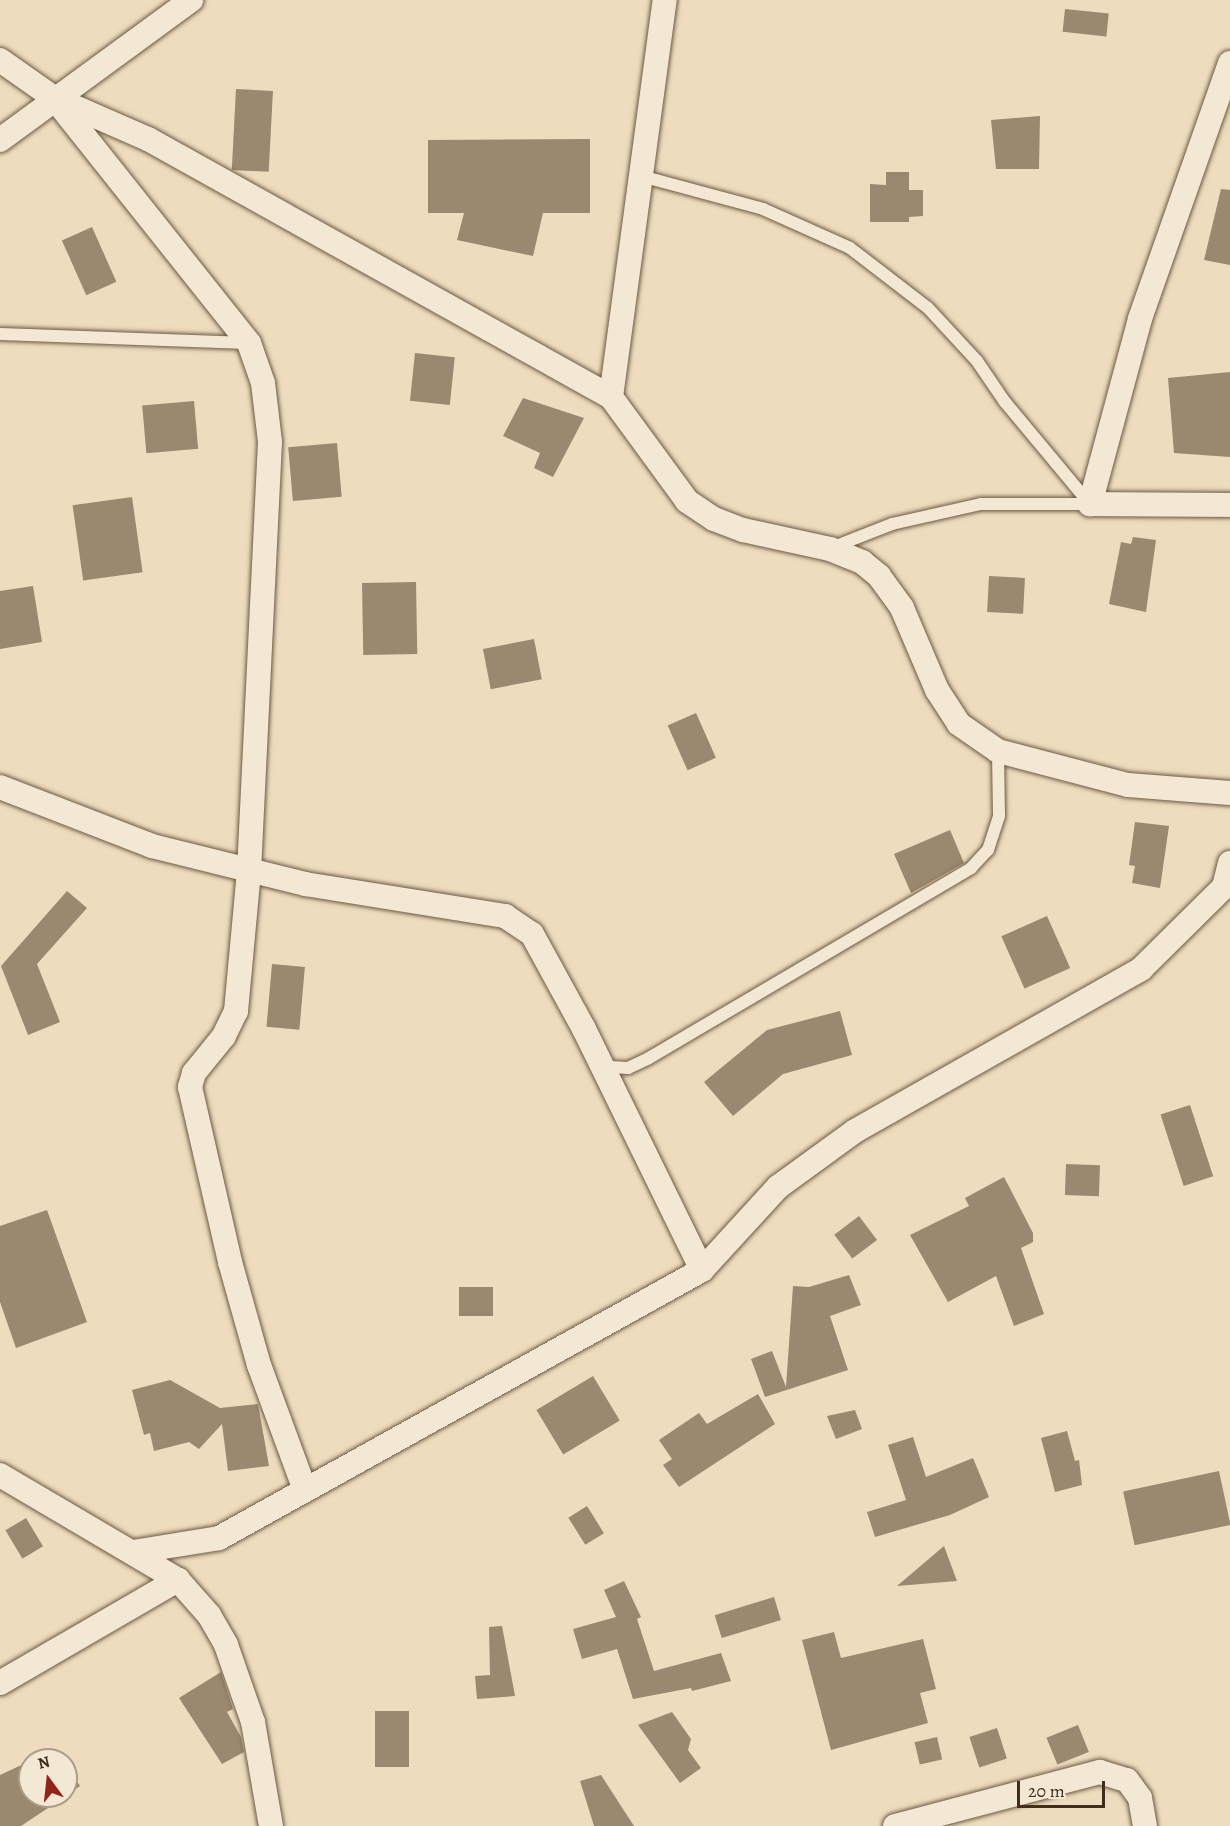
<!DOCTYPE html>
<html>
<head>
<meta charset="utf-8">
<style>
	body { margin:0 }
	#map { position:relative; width:1230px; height:1826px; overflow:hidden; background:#eddcbd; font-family:Alegreya,serif }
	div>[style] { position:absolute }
	.building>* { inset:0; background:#9a886f; transform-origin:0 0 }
	.roads { filter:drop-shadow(0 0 2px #6c5944) drop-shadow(0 0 2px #6c5944) }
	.lane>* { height:12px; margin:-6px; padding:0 6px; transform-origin:6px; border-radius:6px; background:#f3e8d4 }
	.street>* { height:24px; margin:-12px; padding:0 12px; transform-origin:12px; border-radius:12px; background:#f3e8d4 }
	span { translate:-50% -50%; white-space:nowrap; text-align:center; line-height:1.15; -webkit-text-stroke:5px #f3e8d4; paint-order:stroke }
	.north { position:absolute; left:18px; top:1748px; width:60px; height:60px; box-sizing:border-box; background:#f3e8d4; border:2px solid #ac9d8a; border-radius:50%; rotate:345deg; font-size:16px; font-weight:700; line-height:24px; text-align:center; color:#412d1b }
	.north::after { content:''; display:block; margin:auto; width:21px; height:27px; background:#8f2418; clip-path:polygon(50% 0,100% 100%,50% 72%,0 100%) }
	.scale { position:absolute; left:1017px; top:1781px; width:88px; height:27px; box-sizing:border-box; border:3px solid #412d1b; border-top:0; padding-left:8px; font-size:18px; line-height:21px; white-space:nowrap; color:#412d1b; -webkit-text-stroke:4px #f3e8d4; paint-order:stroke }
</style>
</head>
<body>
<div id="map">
	<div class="building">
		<div style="left:1065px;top:9px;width:44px;height:23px;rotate:6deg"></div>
		<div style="left:236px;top:89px;width:37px;height:81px;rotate:3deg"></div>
		<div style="clip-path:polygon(1040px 116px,1039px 169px,996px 169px,991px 120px)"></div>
		<div style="clip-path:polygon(590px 139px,590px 213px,543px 213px,533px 256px,457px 240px,464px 213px,428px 213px,428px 140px)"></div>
		<div style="clip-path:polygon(886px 172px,909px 172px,909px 190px,923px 190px,923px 216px,909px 217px,909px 222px,870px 222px,870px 184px,886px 185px)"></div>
		<div style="clip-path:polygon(1221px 189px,1230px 190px,1230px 265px,1204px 260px)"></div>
		<div style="left:92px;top:227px;width:60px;height:33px;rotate:66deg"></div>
		<div style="left:415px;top:353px;width:40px;height:48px;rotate:6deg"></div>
		<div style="clip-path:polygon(1230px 372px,1230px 457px,1174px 453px,1168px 378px)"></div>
		<div style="clip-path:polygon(523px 398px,584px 418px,553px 477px,534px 468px,540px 453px,503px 436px)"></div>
		<div style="left:194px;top:401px;width:48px;height:52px;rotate:85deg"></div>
		<div style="left:337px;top:443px;width:54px;height:49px;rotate:85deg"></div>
		<div style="left:132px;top:497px;width:76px;height:60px;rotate:82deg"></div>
		<div style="clip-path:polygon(1133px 537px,1156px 540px,1146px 612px,1109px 604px,1121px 542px,1131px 544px)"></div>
		<div style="left:989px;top:576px;width:36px;height:36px;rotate:3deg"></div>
		<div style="left:416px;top:582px;width:72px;height:54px;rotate:89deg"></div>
		<div style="clip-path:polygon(33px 586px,42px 642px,0 649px,0 591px)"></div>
		<div style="left:534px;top:639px;width:41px;height:52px;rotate:79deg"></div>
		<div style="left:696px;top:713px;width:49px;height:31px;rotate:66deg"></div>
		<div style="clip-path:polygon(1135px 822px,1169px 826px,1160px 888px,1132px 883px,1135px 866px,1129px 865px)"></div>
		<div style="clip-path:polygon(950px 830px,964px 863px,911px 893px,894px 854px)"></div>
		<div style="clip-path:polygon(67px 891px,87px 908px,37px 964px,60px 1022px,28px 1035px,1px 966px)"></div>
		<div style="left:1047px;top:916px;width:57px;height:50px;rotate:66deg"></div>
		<div style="left:272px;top:964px;width:33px;height:63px;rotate:5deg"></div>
		<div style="clip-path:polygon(840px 1011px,852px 1055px,783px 1074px,733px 1116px,704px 1082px,767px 1030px)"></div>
		<div style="left:1190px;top:1105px;width:75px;height:31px;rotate:72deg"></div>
		<div style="left:1066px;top:1164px;width:34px;height:31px;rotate:2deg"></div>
		<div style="clip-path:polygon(1004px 1177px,1033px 1233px,1033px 1242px,1021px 1248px,1044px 1314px,1014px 1326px,996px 1276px,948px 1302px,910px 1235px,969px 1206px,965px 1198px)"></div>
		<div style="clip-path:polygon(47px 1210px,87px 1322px,16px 1348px,0 1302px,0 1226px)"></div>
		<div style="left:859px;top:1216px;width:30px;height:31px;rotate:53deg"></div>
		<div style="clip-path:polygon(849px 1275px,861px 1305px,830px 1316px,848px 1370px,765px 1397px,751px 1359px,772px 1351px,786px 1387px,793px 1286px,809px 1287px)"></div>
		<div style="left:493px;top:1287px;width:29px;height:34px;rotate:90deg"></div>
		<div style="left:593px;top:1376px;width:52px;height:66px;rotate:59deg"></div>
		<div style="clip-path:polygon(170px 1380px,220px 1408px,258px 1404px,269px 1466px,228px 1471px,222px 1424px,199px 1449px,189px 1442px,154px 1451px,150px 1433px,144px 1435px,132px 1390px)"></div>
		<div style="clip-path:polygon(758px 1394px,775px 1424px,679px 1487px,663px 1465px,672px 1459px,659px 1440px,699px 1413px,707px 1424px)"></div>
		<div style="clip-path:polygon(855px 1410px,862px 1429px,836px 1439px,827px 1416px)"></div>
		<div style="clip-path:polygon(1067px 1431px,1075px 1461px,1079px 1460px,1082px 1485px,1055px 1492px,1041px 1438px)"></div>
		<div style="clip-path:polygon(913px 1437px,926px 1477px,973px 1458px,989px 1497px,950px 1515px,875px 1537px,867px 1512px,906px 1500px,888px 1445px)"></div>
		<div style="left:1219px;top:1471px;width:55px;height:98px;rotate:78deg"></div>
		<div style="left:587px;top:1506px;width:32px;height:22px;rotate:58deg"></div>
		<div style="left:26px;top:1518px;width:33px;height:24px;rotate:59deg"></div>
		<div style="clip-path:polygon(944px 1546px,957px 1581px,897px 1586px)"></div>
		<div style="clip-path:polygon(624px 1581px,641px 1617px,637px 1619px,654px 1671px,721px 1653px,731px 1681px,692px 1691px,691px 1688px,633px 1699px,617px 1649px,582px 1659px,573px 1629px,616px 1617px,604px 1590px)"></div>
		<div style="left:774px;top:1597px;width:24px;height:62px;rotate:73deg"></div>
		<div style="clip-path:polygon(502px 1626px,515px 1696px,477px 1699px,475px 1676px,490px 1675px,489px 1627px)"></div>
		<div style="clip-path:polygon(834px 1632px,841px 1658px,923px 1639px,936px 1689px,920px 1693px,928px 1723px,831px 1750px,802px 1640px)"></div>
		<div style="clip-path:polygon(221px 1672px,233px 1709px,227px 1712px,241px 1737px,244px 1752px,222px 1764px,179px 1698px)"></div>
		<div style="left:375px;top:1711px;width:34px;height:56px"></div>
		<div style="clip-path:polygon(672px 1712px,691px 1739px,688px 1750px,701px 1768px,680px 1783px,638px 1725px)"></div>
		<div style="left:1078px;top:1725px;width:29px;height:34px;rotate:68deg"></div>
		<div style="left:997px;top:1728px;width:32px;height:29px;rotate:72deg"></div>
		<div style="left:937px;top:1737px;width:23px;height:23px;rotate:77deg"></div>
		<div style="clip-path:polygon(56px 1750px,63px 1760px,33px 1760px)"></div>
		<div style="clip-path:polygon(30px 1761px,30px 1796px,66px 1796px,21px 1826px,0 1826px,0 1775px)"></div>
		<div style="clip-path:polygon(66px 1765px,80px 1786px,66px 1796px)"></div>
		<div style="clip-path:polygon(601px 1775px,634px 1826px,594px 1826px,580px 1781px)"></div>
	</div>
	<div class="roads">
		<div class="lane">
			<div style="left:641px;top:176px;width:126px;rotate:15.1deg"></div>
			<div style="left:763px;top:209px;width:95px;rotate:24.1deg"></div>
			<div style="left:850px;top:248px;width:98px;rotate:37.6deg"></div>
			<div style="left:928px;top:308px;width:72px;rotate:47.2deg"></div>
			<div style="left:977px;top:361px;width:50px;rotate:55.7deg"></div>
			<div style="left:1005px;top:402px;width:133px;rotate:50.2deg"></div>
			<div style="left:0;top:334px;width:248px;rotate:2.1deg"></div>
			<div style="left:831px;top:548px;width:66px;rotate:-21.5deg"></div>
			<div style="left:892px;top:524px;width:91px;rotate:-12.7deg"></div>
			<div style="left:981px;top:504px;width:109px"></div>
			<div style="left:602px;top:1061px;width:10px;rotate:37deg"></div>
			<div style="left:610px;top:1067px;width:18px;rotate:3deg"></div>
			<div style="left:628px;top:1068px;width:23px;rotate:-25deg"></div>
			<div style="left:649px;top:1058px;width:374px;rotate:-30.5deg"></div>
			<div style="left:971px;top:868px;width:25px;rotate:-47deg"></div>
			<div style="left:988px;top:850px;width:36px;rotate:-72deg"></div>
			<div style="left:999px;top:816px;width:65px;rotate:-90.9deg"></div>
		</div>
		<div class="street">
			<div style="left:0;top:60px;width:66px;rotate:35.1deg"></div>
			<div style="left:54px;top:98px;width:103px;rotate:23.6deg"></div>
			<div style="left:148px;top:139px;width:530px;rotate:29.13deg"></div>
			<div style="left:611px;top:397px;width:129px;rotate:53.8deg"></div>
			<div style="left:687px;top:501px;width:32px;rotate:34deg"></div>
			<div style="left:714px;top:519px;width:31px;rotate:21deg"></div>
			<div style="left:743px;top:530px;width:89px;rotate:12.3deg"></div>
			<div style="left:830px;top:549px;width:35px;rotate:22deg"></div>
			<div style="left:862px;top:562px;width:22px;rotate:39deg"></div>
			<div style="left:879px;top:576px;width:39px;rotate:54deg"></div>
			<div style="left:902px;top:608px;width:89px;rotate:66.9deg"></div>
			<div style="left:937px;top:690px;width:40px;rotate:57.1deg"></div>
			<div style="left:959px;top:724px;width:47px;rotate:34.7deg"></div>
			<div style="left:998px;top:751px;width:134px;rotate:14.7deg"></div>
			<div style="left:1128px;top:785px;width:102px;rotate:4.5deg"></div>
			<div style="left:1230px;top:63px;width:271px;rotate:109.4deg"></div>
			<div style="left:1140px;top:319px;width:192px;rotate:105.1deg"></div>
			<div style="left:1090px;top:504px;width:140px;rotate:0.4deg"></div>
			<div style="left:54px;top:98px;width:313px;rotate:51.5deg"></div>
			<div style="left:249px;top:343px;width:42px;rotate:70.7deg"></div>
			<div style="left:263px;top:383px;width:59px;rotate:83.2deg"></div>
			<div style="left:270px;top:442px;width:430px;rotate:92.8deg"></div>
			<div style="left:249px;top:871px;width:141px;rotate:95.3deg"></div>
			<div style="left:236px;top:1011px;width:28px;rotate:116deg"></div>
			<div style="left:224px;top:1036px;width:48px;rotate:129deg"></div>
			<div style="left:194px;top:1073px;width:15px;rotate:106deg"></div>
			<div style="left:190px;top:1087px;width:180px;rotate:77.1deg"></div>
			<div style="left:230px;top:1262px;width:107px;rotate:74.3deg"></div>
			<div style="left:259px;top:1365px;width:133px;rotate:69.8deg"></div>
			<div style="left:0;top:140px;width:237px;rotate:-36.2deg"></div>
			<div style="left:611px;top:397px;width:401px;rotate:-82.3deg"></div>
			<div style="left:0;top:787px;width:163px;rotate:21.2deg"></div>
			<div style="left:152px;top:846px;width:158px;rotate:13.9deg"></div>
			<div style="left:305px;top:884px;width:203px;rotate:9.1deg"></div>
			<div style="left:505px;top:916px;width:32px;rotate:34deg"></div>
			<div style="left:532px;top:934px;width:108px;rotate:61.3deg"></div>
			<div style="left:584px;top:1029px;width:268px;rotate:63.9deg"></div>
			<div style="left:0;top:1475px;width:207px;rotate:30.5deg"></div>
			<div style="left:178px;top:1580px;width:47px;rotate:48.5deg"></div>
			<div style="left:209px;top:1615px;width:34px;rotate:60deg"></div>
			<div style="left:226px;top:1645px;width:82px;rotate:70.7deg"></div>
			<div style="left:253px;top:1722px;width:106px;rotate:80.2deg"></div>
			<div style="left:133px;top:1552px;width:87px;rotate:-9.2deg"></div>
			<div style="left:219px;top:1538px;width:552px;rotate:-29.02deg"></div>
			<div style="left:702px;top:1270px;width:113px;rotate:-47.5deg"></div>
			<div style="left:778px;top:1187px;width:95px;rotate:-36deg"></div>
			<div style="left:855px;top:1131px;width:329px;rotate:-29.5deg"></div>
			<div style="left:1141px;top:969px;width:117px;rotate:-44.7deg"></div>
			<div style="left:1224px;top:887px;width:25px;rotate:-76deg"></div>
			<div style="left:0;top:1683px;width:206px;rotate:-30.1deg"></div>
			<div style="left:895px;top:1826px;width:212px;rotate:-14.8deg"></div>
			<div style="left:1100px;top:1772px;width:28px;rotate:17deg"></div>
			<div style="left:1127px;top:1780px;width:22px;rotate:54deg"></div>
			<div style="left:1140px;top:1798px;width:28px;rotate:80deg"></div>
		</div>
	</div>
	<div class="north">N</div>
	<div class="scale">20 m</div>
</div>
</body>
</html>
